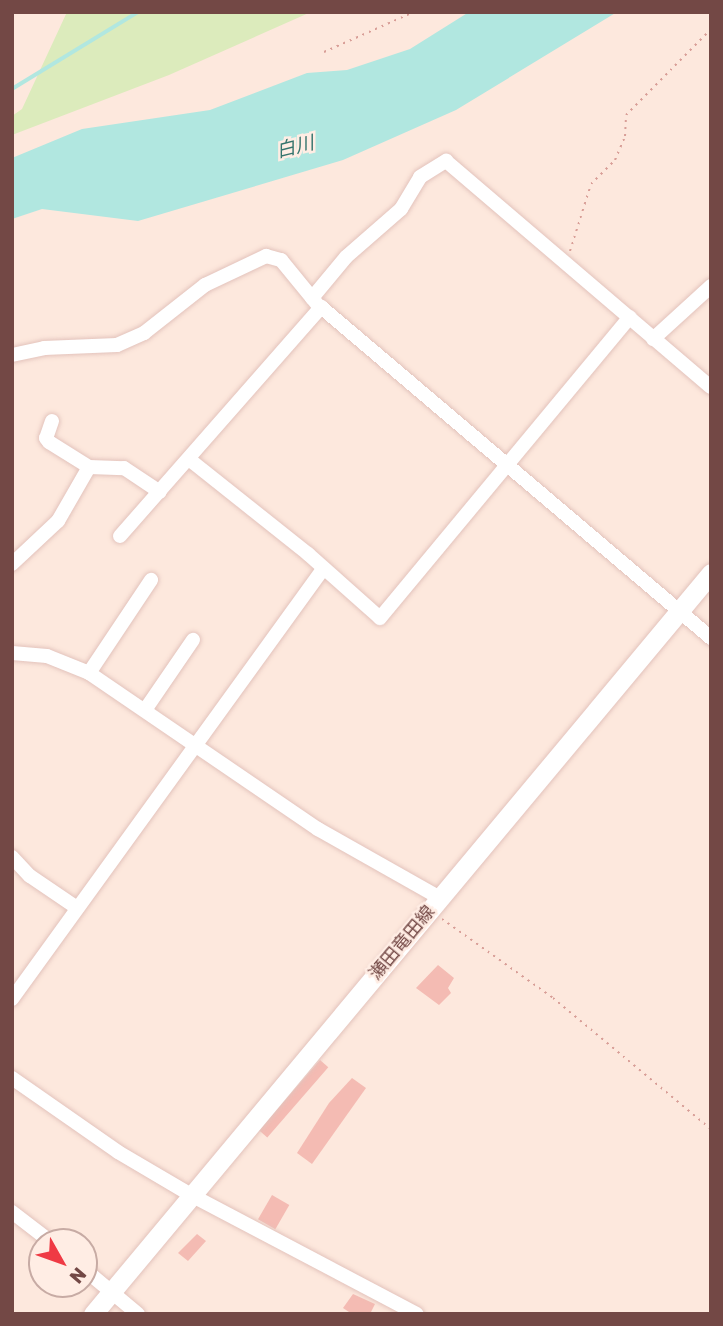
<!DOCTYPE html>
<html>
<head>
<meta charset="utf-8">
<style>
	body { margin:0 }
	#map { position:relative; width:723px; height:1326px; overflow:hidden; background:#fde8dd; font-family:Rubik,"Noto Sans JP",sans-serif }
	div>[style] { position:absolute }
	.green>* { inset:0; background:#dcebbc }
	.water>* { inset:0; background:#b1e7e0 }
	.stream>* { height:3.5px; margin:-1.75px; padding:0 1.75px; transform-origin:1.75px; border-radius:1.75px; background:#b1e7e0 }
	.building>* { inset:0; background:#f4bbb3; transform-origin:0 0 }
	.path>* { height:2px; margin-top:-1px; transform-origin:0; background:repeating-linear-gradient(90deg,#d89e97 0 2px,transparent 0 7px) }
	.roads { filter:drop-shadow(0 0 2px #e3c3bc) drop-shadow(0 0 2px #e3c3bc) }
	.minor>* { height:14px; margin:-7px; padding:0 7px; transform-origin:7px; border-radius:7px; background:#fff }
	.secondary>* { height:19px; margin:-9.5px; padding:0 9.5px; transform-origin:9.5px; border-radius:9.5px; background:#fff }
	span { translate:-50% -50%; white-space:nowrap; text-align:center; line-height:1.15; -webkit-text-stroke:5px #ffede4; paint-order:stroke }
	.street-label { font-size:18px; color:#734845 }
	.water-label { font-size:19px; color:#35746d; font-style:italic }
	.frame { position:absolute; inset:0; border:14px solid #734845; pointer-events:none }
	.north { position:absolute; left:28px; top:1228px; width:70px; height:70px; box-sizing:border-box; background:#ffede4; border:2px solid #c7aba4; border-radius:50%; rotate:130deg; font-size:19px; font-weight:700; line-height:28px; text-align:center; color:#734845 }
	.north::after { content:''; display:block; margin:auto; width:24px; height:32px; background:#ef3a44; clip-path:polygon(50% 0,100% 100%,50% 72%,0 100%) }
</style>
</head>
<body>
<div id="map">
	<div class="green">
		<div style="clip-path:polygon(67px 12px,311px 12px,169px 75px,12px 135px,12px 116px,22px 109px)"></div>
	</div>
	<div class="water">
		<div style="clip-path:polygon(469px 12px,617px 12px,456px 110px,343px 160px,138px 221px,42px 209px,12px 219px,12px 158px,82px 129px,210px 110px,307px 73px,347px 70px,410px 49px)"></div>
	</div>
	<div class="stream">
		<div style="left:12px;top:89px;width:148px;rotate:-31.4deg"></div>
	</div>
	<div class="building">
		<div style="clip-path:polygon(438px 965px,454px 978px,448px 988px,451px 993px,439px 1005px,416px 988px)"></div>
		<div style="left:320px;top:1060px;width:11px;height:93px;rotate:41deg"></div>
		<div style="clip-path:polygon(352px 1078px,366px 1088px,312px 1164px,297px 1153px,329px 1103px)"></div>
		<div style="left:272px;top:1195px;width:20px;height:28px;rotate:30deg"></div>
		<div style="clip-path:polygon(197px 1234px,206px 1241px,188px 1261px,178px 1253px)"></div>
		<div style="clip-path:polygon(353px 1294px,375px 1304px,370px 1314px,352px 1314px,343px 1308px)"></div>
	</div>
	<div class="path">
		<div style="left:324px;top:52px;width:98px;rotate:-24deg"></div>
		<div style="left:570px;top:251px;width:70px;rotate:-72.6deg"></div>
		<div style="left:591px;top:184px;width:34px;rotate:-45deg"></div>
		<div style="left:615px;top:160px;width:26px;rotate:-67deg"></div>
		<div style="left:625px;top:136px;width:21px;rotate:-87deg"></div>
		<div style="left:626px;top:115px;width:121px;rotate:-45.3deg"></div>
		<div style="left:442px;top:919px;width:136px;rotate:35.4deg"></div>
		<div style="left:553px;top:998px;width:205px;rotate:39.7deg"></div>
	</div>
	<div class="roads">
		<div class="minor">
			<div style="left:312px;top:298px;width:53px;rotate:-50.3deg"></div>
			<div style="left:346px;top:257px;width:73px;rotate:-41.1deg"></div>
			<div style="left:401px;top:209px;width:37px;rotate:-59deg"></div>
			<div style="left:420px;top:177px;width:31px;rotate:-32deg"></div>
			<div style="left:446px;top:161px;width:348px;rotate:40.5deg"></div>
			<div style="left:653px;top:339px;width:79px;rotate:-42.4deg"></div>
			<div style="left:12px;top:355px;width:33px;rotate:-12deg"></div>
			<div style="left:44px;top:348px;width:73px;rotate:-2.4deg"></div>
			<div style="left:117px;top:345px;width:30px;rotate:-24deg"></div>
			<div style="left:144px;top:333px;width:78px;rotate:-38.2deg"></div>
			<div style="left:205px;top:285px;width:68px;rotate:-25.4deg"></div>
			<div style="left:266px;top:256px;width:16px;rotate:15deg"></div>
			<div style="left:281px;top:260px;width:57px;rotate:50.7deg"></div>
			<div style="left:52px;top:421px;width:18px;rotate:109deg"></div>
			<div style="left:46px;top:438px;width:5px;rotate:53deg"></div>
			<div style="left:49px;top:442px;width:47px;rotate:32deg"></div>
			<div style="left:190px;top:460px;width:151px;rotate:38.5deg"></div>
			<div style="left:308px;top:554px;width:96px;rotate:41.6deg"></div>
			<div style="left:380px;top:618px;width:391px;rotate:-50.3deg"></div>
			<div style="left:120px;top:536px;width:305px;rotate:-48.7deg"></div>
			<div style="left:321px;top:307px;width:512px;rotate:40.32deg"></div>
			<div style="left:12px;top:564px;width:63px;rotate:-43.1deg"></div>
			<div style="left:58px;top:521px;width:62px;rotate:-60.1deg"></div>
			<div style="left:89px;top:467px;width:35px;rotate:2deg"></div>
			<div style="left:124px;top:468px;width:43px;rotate:33.7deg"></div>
			<div style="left:12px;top:653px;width:35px;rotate:5deg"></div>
			<div style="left:47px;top:656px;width:45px;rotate:22deg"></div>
			<div style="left:89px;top:673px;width:277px;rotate:34.3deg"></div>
			<div style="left:318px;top:829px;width:140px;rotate:29.5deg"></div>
			<div style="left:89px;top:673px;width:112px;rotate:-56.3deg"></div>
			<div style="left:145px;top:710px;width:85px;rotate:-55.6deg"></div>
			<div style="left:12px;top:857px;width:26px;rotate:47deg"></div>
			<div style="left:30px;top:876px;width:57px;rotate:34.2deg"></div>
			<div style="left:12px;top:999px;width:531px;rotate:-54.12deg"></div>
			<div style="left:12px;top:1078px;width:129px;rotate:34.9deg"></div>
			<div style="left:118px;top:1152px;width:85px;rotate:30.5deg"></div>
			<div style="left:191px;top:1195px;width:255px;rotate:27.8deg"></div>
			<div style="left:12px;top:1212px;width:49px;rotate:37.6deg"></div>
			<div style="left:84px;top:1269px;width:70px;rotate:39.8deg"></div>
		</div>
		<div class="secondary">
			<div style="left:93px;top:1314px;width:965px;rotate:-50.17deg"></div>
		</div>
	</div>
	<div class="street-label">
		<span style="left:402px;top:943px;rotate:-50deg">瀬田竜田線</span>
	</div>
	<div class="water-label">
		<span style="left:295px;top:147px;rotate:-14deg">白川</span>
	</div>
	<div class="frame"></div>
	<div class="north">N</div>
</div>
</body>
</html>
